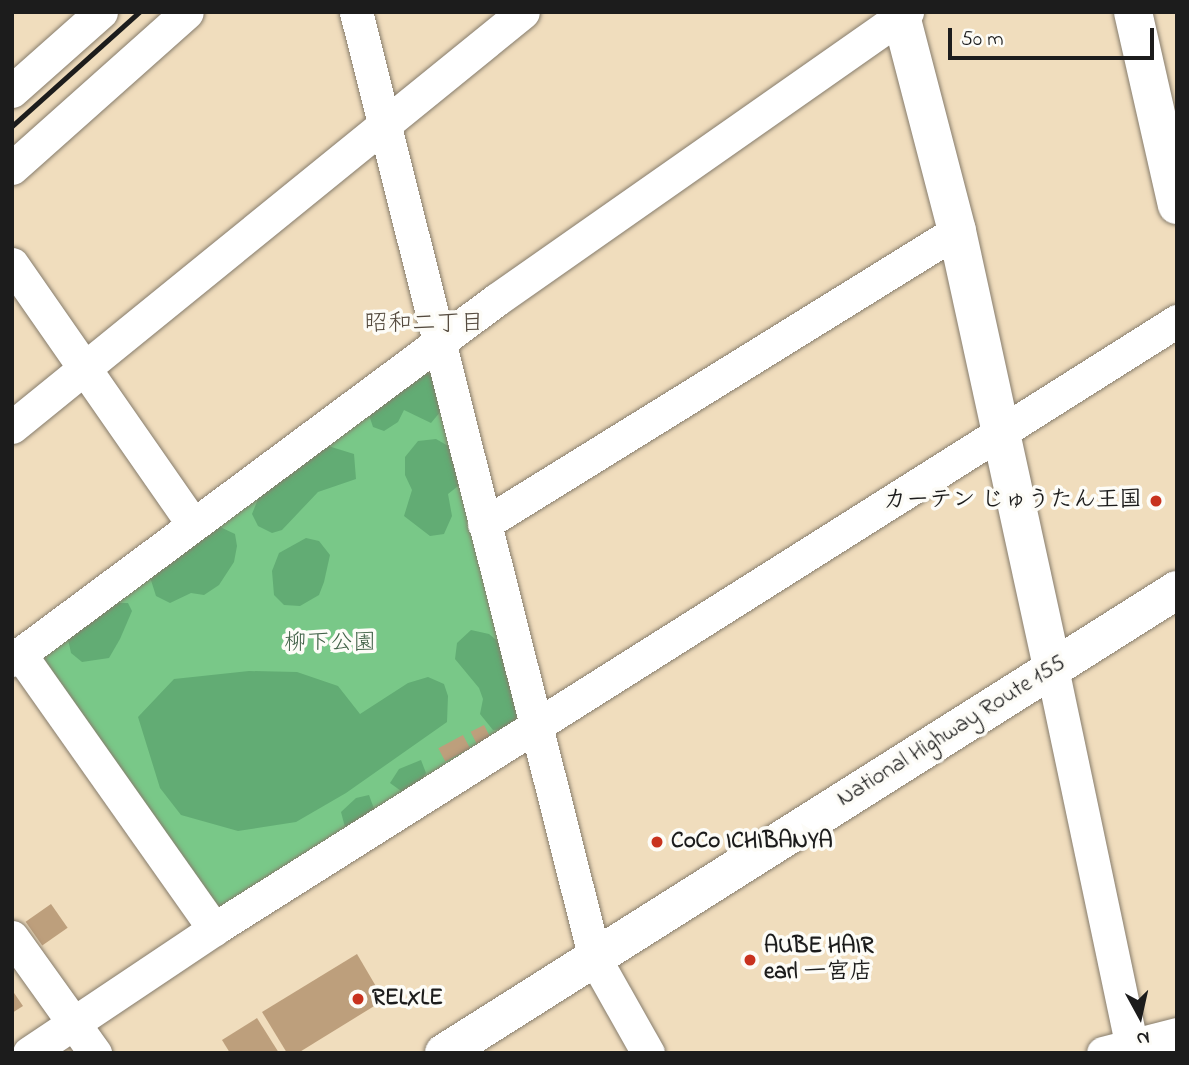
<!DOCTYPE html>
<html>
<head>
<meta charset="utf-8">
<style>
	body { margin:0 }
	#map { position:relative; width:1189px; height:1065px; overflow:hidden; background:#f0ddbd; font-family:"Indie Flower","Klee One",sans-serif }
	div>[style] { position:absolute }
	.green>* { inset:0; background:#79c888 }
	.forest>* { inset:0; background:#62ac74 }
	.building>* { inset:0; background:#bd9f7c; transform-origin:0 0 }
	.roads { filter:drop-shadow(0 0 2px #867c6c) drop-shadow(0 0 2px #867c6c) }
	.street>* { height:33px; margin:-16.5px; padding:0 16.5px; transform-origin:16.5px; border-radius:16.5px; background:#fff }
	.secondary>* { height:38px; margin:-19px; padding:0 19px; transform-origin:19px; border-radius:19px; background:#fff }
	.highway>* { height:38px; margin:-19px; padding:0 19px; transform-origin:19px; border-radius:19px; background:#fff }
	.rail>* { height:5px; margin:-2.5px; padding:0 2.5px; transform-origin:2.5px; border-radius:2.5px; background:#1c1c1c }
	.dots>* { width:19px; height:19px; translate:-50% -50%; box-sizing:border-box; border:4px solid #fdfcf7; border-radius:50% }
	span { translate:-50% -50%; white-space:nowrap; text-align:center; line-height:1.15; -webkit-text-stroke:7px #fdfcf7; paint-order:stroke }
	.poi-label { font-size:23px; color:#1c1c1c; font-weight:700 }
	.right { translate:-100% -50%; text-align:right }
	.left { translate:0 -50%; text-align:left }
	.park-label { font-size:23px; color:#416147 }
	.street-label { font-size:23px; color:#1c1c1c }
	.neighbourhood-label { font-size:24px; color:#544a3e }
	.frame { position:absolute; inset:0; border:14px solid #1c1c1c; pointer-events:none }
	.north { position:absolute; left:1105px; top:981px; width:70px; height:70px; -webkit-text-stroke:5px #fdfcf7; paint-order:stroke; rotate:172deg; font-size:19px; font-weight:700; line-height:28px; text-align:center; color:#1c1c1c }
	.north::after { content:''; display:block; margin:auto; width:24px; height:32px; background:#1c1c1c; clip-path:polygon(50% 0,100% 100%,50% 72%,0 100%) }
	.scale { position:absolute; left:948px; top:28px; width:206px; height:32px; box-sizing:border-box; border:4px solid #1c1c1c; border-top:0; padding-left:9px; font-size:21px; line-height:24px; white-space:nowrap; color:#1c1c1c; -webkit-text-stroke:5px #fdfcf7; paint-order:stroke }
</style>
</head>
<body>
<div id="map">
	<div class="green">
		<div style="clip-path:polygon(435px 350px,533px 722px,215px 923px,26px 654px)"></div>
	</div>
	<div class="forest">
		<div style="clip-path:polygon(425px 373px,439px 378px,446px 405px,431px 423px,404px 410px,398px 422px,384px 431px,373px 427px,365px 403px)"></div>
		<div style="clip-path:polygon(436px 439px,450px 447px,467px 479px,448px 494px,452px 516px,444px 534px,430px 536px,404px 516px,412px 490px,405px 475px,405px 457px,418px 441px)"></div>
		<div style="clip-path:polygon(325px 445px,354px 454px,356px 479px,318px 492px,282px 530px,272px 533px,258px 526px,252px 514px,260px 494px)"></div>
		<div style="clip-path:polygon(218px 526px,235px 534px,237px 546px,234px 562px,219px 585px,204px 595px,191px 593px,170px 603px,156px 596px,149px 574px)"></div>
		<div style="clip-path:polygon(306px 538px,319px 541px,330px 555px,324px 582px,319px 595px,300px 606px,284px 605px,274px 595px,272px 571px,279px 553px)"></div>
		<div style="clip-path:polygon(116px 603px,128px 603px,132px 611px,120px 639px,109px 658px,82px 662px,71px 653px,68px 639px)"></div>
		<div style="clip-path:polygon(471px 630px,489px 634px,506px 648px,522px 715px,507px 729px,493px 730px,480px 714px,483px 699px,479px 688px,455px 659px,457px 643px)"></div>
		<div style="clip-path:polygon(249px 671px,297px 672px,338px 686px,360px 714px,408px 683px,428px 677px,444px 684px,448px 696px,447px 722px,346px 793px,296px 822px,238px 831px,181px 815px,160px 788px,138px 717px,174px 679px)"></div>
		<div style="clip-path:polygon(421px 760px,426px 773px,417px 788px,401px 791px,390px 783px,399px 769px)"></div>
		<div style="clip-path:polygon(369px 795px,376px 814px,346px 831px,341px 812px,356px 798px)"></div>
	</div>
	<div class="building">
		<div style="left:484px;top:725px;width:13px;height:15px;rotate:63deg"></div>
		<div style="left:463px;top:735px;width:15px;height:28px;rotate:62deg"></div>
		<div style="left:51px;top:904px;width:29px;height:31px;rotate:55deg"></div>
		<div style="clip-path:polygon(357px 954px,384px 1000px,298px 1053px,287px 1053px,262px 1012px)"></div>
		<div style="clip-path:polygon(12px 990px,23px 1006px,12px 1013px)"></div>
		<div style="clip-path:polygon(257px 1018px,279px 1053px,230px 1053px,222px 1040px)"></div>
	</div>
	<div class="roads">
		<div class="street">
			<div style="left:356px;top:12px;width:977px;rotate:75.84deg"></div>
			<div style="left:595px;top:959px;width:108px;rotate:60.6deg"></div>
			<div style="left:12px;top:91px;width:119px;rotate:-41.6deg"></div>
			<div style="left:12px;top:168px;width:234px;rotate:-41.7deg"></div>
			<div style="left:12px;top:264px;width:315px;rotate:55.2deg"></div>
			<div style="left:12px;top:427px;width:658px;rotate:-39.08deg"></div>
			<div style="left:484px;top:524px;width:556px;rotate:-31.78deg"></div>
			<div style="left:20px;top:654px;width:337px;rotate:54.8deg"></div>
			<div style="left:12px;top:660px;width:603px;rotate:-36.64deg"></div>
			<div style="left:496px;top:300px;width:502px;rotate:-35.02deg"></div>
			<div style="left:1052px;top:668px;width:393px;rotate:78.1deg"></div>
			<div style="left:12px;top:937px;width:143px;rotate:54.4deg"></div>
			<div style="left:29px;top:1053px;width:223px;rotate:-33.8deg"></div>
			<div style="left:214px;top:929px;width:1139px;rotate:-32.27deg"></div>
			<div style="left:1103px;top:1053px;width:76px;rotate:-14.4deg"></div>
		</div>
		<div class="secondary">
			<div style="left:900px;top:12px;width:226px;rotate:75.4deg"></div>
			<div style="left:957px;top:231px;width:447px;rotate:77.7deg"></div>
			<div style="left:1133px;top:12px;width:198px;rotate:77.2deg"></div>
		</div>
		<div class="highway">
			<div style="left:444px;top:1053px;width:867px;rotate:-32.28deg"></div>
		</div>
	</div>
	<div class="rail">
		<div style="left:12px;top:126px;width:171px;rotate:-41.9deg"></div>
	</div>
	<div class="dots">
		<div style="left:1156px;top:501px;background:#c8321e"></div>
		<div style="left:657px;top:842px;background:#c8321e"></div>
		<div style="left:750px;top:960px;background:#c8321e"></div>
		<div style="left:358px;top:999px;background:#c8321e"></div>
	</div>
	<div class="poi-label">
		<span class="right" style="left:1142px;top:501px">カーテン じゅうたん王国</span>
		<span class="left" style="left:671px;top:842px">CoCo ICHIBANYA</span>
		<span class="left" style="left:764px;top:960px">AUBE HAIR<br>earl 一宮店</span>
		<span class="left" style="left:372px;top:999px">RELXLE</span>
	</div>
	<div class="park-label">
		<span style="left:330px;top:644px">柳下公園</span>
	</div>
	<div class="street-label">
		<span style="left:952px;top:732px;rotate:-32deg">National Highway Route 155</span>
	</div>
	<div class="neighbourhood-label">
		<span style="left:424px;top:325px">昭和二丁目</span>
	</div>
	<div class="frame"></div>
	<div class="north">N</div>
	<div class="scale">50 m</div>
</div>
</body>
</html>
